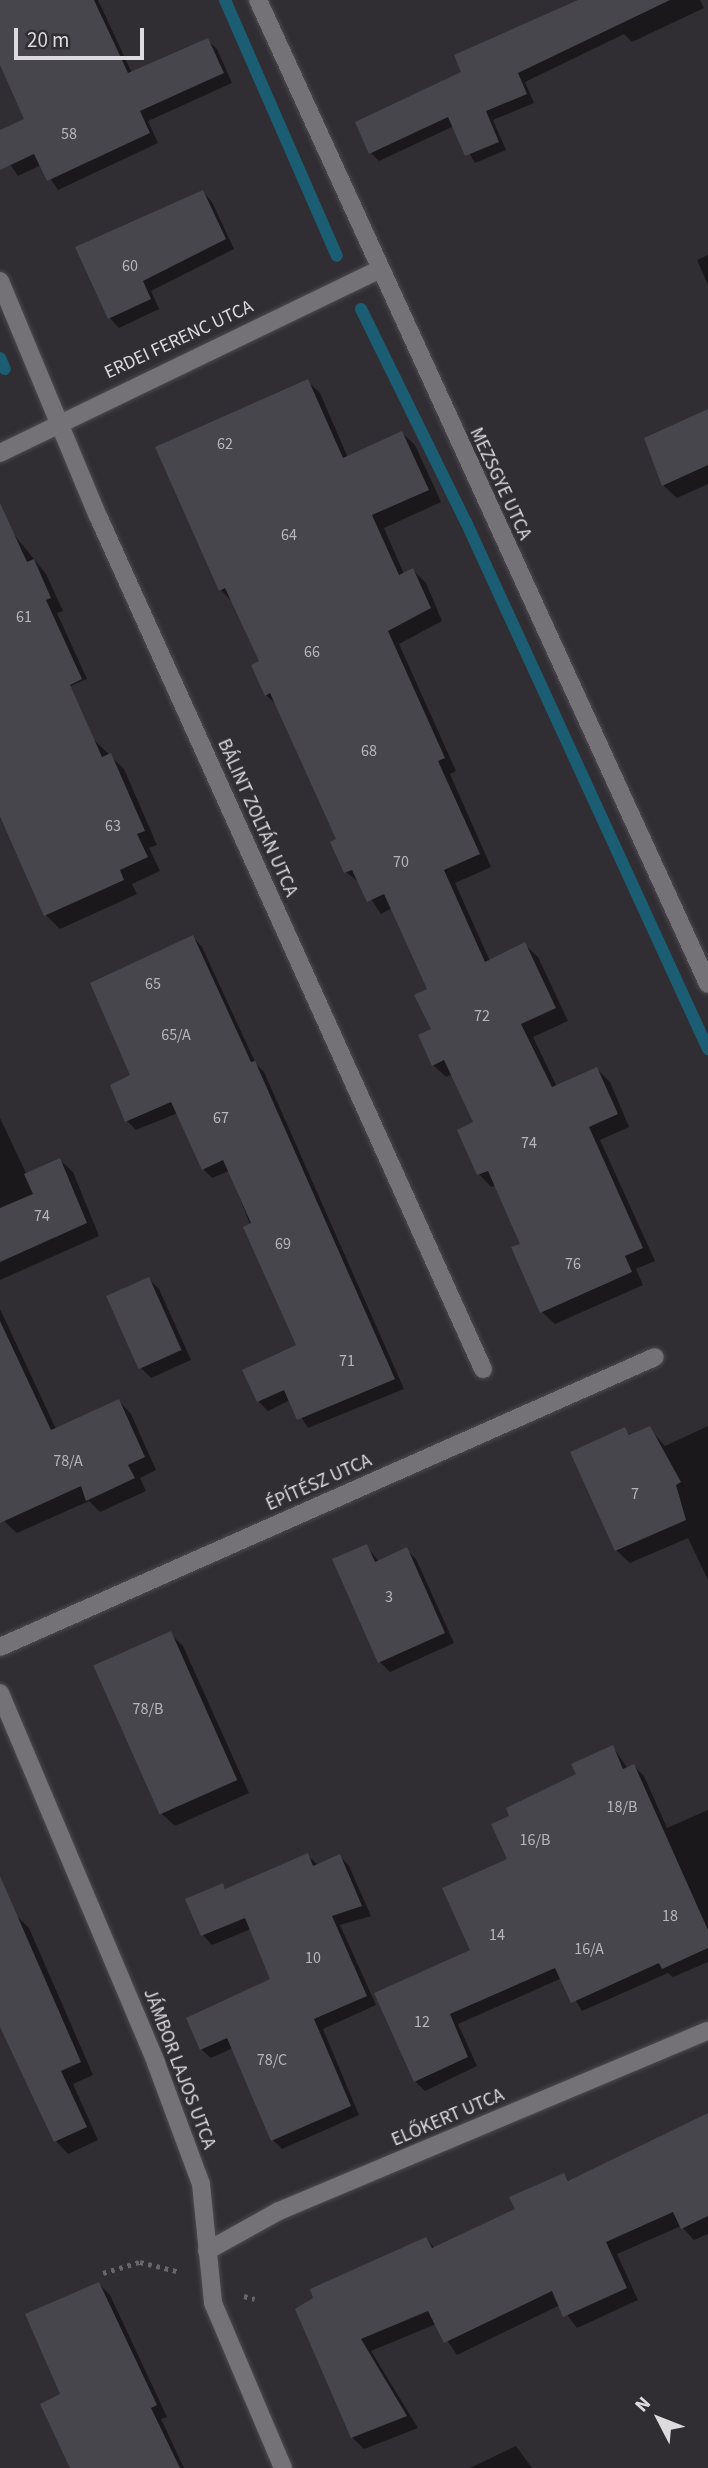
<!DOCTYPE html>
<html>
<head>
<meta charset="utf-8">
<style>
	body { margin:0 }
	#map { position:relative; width:708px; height:2468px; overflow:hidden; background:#312e33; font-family:"Source Sans 3",sans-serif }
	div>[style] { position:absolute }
	.shadow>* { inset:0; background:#0007 }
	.stream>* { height:12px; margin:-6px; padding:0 6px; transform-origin:6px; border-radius:6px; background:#1b5d72 }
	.building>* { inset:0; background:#46464c; transform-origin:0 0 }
	.path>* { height:4.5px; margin-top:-2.25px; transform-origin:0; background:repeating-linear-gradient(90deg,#686569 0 3.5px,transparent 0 8.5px) }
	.roads { filter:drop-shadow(0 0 2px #4c494e) drop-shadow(0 0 2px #4c494e) }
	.minor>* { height:18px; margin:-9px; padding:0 9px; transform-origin:9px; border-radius:9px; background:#747177 }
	span { translate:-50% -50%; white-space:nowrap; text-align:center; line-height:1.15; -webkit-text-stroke:7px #312e33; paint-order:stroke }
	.number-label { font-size:16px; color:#b7b6ba }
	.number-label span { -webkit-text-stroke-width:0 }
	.street-label { font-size:19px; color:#dddbde }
	.north { position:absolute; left:624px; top:2384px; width:70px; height:70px; -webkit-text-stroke:5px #312e33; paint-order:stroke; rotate:312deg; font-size:19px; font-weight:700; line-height:28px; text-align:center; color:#dddbde }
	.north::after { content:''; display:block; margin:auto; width:24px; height:32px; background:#dddbde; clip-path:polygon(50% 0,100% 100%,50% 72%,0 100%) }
	.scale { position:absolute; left:14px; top:28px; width:130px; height:32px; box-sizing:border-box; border:4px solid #dddbde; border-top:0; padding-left:9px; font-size:21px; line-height:24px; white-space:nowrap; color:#dddbde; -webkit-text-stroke:5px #312e33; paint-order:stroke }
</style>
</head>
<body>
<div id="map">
	<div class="shadow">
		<div style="clip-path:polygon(0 0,98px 0,132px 73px,207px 40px,217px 49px,232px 83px,148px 121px,158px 143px,58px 190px,41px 165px,18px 176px,0 149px,0 132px,26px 120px,0 60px)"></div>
		<div style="clip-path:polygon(585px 0,700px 0,704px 8px,632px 42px,624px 34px,525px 82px,534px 103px,493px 120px,506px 150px,475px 163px,454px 126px,379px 161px,371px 153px,464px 73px)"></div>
		<div style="clip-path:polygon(203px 192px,212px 202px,234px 249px,151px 291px,159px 309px,119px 328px,110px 318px)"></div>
		<div style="clip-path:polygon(708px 255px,708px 285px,697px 260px)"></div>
		<div style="clip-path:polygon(307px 381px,320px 393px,348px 458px,402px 433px,415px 445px,441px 502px,384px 528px,404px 574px,413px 570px,426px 583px,442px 621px,399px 644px,456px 771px,450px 774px,491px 867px,455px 883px,490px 961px,525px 945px,538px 957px,568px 1021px,533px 1037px,557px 1087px,597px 1069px,610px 1082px,629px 1127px,600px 1140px,655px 1261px,636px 1269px,643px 1285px,555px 1324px,542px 1312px,522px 1244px,496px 1185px,491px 1187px,479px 1174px,476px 1123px,453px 1074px,446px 1077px,433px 1065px,429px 990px,392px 908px,381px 914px,361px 884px,346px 872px,338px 840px,279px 707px,266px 695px,261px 662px,234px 604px,221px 590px,157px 448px)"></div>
		<div style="clip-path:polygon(708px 411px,708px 484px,677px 498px,663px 485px)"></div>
		<div style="clip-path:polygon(12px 532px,46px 574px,63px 611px,57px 613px,87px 679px,0 715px,0 537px)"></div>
		<div style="clip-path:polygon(93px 739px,124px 769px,157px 845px,149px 848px,160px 871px,132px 884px,137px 894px,60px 929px,46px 915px,0 818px,0 780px)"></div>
		<div style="clip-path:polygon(193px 937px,202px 947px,256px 1064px,264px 1072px,404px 1389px,308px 1428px,290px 1400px,268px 1411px,258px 1401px,298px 1345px,229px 1171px,212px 1178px,203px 1169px,178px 1113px,136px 1130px,127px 1121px,133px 1076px)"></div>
		<div style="clip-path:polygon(0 1118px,27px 1175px,60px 1160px,73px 1172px,99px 1236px,0 1280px)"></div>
		<div style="clip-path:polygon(149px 1279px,159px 1289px,191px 1360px,151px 1378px,141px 1368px)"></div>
		<div style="clip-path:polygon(0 1309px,56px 1429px,119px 1401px,131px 1414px,156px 1470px,140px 1478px,146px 1491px,100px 1512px,89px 1501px,17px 1533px,4px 1521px,0 1510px)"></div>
		<div style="clip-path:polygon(708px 1426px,708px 1580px,688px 1538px,630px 1563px,616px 1550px,625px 1429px,631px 1436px,649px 1428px,665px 1446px)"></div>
		<div style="clip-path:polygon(367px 1546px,379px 1562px,406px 1549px,416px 1559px,454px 1643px,390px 1672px,380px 1662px)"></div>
		<div style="clip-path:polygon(170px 1633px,183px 1646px,249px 1793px,175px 1826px,162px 1814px)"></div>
		<div style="clip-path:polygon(613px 1747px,628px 1769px,634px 1766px,644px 1776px,667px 1828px,708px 1810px,708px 1962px,673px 1977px,668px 1973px,582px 2011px,562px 1978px,458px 2024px,477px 2066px,425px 2091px,415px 2081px,509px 1860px,511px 1817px,578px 1775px)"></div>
		<div style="clip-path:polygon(307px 1855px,317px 1864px,340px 1856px,349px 1866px,371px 1916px,340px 1925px,376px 2005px,323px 2029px,359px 2115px,282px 2149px,273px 2140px,233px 2048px,211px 2058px,201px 2049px,273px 1980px,251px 1929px,212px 1945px,203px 1935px,187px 1900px,222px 1885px,227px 1890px)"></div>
		<div style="clip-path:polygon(16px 1915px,29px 1928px,93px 2075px,73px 2084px,98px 2140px,68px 2154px,56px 2141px,0 2019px,0 1922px)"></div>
		<div style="clip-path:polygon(708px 2115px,708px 2234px,694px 2240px,681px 2226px,617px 2254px,638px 2300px,577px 2328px,560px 2305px,457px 2355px,436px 2324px,371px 2351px,418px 2428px,364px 2449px,352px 2437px,297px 2309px,426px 2239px,436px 2249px,517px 2210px,564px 2175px,570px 2182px)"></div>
		<div style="clip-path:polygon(99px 2284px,110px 2295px,167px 2417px,161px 2419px,184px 2468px,78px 2468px,62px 2395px)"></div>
		<div style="clip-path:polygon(516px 2446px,532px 2468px,470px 2468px)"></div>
	</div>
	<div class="stream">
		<div style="left:225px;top:0;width:279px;rotate:66.4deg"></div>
		<div style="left:361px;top:309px;width:237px;rotate:63.8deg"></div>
		<div style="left:466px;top:522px;width:580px;rotate:65.34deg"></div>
		<div style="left:0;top:358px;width:12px;rotate:66deg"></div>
	</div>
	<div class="building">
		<div style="clip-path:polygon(0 0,94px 0,128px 73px,208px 38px,224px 73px,140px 111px,150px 133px,47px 181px,34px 154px,0 170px,0 130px,24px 119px,0 65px)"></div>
		<div style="clip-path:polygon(578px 0,670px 0,518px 73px,527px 94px,486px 111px,499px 142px,465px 156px,448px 117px,369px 154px,355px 122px,461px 72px,454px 55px)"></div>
		<div style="clip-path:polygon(203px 190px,226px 239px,143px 281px,151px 299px,108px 319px,75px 247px)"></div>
		<div style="clip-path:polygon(308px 379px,343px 458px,402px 431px,429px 490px,372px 515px,399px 575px,413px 568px,431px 608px,388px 631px,445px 758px,438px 761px,480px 854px,444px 870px,485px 962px,525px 942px,556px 1008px,521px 1024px,552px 1087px,597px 1067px,618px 1114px,589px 1127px,643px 1248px,625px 1256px,632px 1272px,540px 1313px,511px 1247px,520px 1244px,488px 1171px,477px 1175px,457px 1130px,473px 1122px,444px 1060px,432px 1066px,418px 1035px,431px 1029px,414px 995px,427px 989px,384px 894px,367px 902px,352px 870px,344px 873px,330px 842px,336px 839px,270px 693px,265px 696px,251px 665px,259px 661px,225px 588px,219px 591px,155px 447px)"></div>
		<div style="clip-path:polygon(708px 409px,708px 465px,662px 486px,644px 438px)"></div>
		<div style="clip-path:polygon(0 503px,27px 562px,34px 559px,51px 598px,46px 600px,82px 679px,70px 685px,102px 757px,111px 753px,145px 831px,137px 834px,148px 857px,120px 870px,124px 880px,44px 916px,0 817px)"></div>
		<div style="clip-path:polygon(193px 935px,251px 1062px,255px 1061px,395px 1379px,297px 1420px,284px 1390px,257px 1402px,242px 1370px,296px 1345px,243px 1227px,251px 1223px,223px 1160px,202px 1170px,171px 1102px,125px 1122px,110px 1085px,130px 1075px,90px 983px)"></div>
		<div style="clip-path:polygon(60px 1158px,87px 1223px,0 1262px,0 1208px,33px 1194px,24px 1174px)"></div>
		<div style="left:149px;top:1277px;width:80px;height:47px;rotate:66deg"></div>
		<div style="clip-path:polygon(0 1321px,51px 1430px,119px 1399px,145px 1457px,128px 1465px,135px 1478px,86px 1501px,81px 1486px,0 1523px)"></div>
		<div style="clip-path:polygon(650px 1426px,681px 1482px,676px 1485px,686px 1520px,615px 1551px,570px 1452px,625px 1427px,629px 1435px)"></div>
		<div style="clip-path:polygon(367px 1544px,375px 1562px,407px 1547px,445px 1633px,378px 1663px,332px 1559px)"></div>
		<div style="left:171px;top:1631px;width:163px;height:85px;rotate:66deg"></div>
		<div style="clip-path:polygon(613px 1745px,623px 1769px,634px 1764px,708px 1930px,708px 1948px,662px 1969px,659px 1963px,571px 2003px,555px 1968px,450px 2014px,468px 2057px,414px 2082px,374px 1993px,470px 1950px,442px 1888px,507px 1859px,491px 1824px,509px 1816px,506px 1808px,576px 1774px,571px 1764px)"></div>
		<div style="clip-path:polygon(308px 1853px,313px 1866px,340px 1854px,362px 1906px,332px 1916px,367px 1996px,314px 2019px,351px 2106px,271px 2141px,227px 2038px,200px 2050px,186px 2018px,270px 1979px,245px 1918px,201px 1936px,185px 1899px,223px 1883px,225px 1889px)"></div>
		<div style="clip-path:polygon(0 1876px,81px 2062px,61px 2071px,87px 2127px,54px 2142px,0 2027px)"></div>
		<div style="clip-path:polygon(708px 2113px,708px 2216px,681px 2229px,673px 2212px,606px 2242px,627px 2288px,563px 2317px,552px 2291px,444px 2343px,428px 2311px,361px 2339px,407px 2416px,351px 2438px,295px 2309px,313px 2298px,310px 2289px,426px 2237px,432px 2248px,515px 2209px,509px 2197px,564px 2173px,568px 2181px)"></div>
		<div style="clip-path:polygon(99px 2282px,157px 2405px,151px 2408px,180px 2468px,70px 2468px,40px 2404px,60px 2394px,25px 2314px)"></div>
	</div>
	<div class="path">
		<div style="left:103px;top:2273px;width:39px;rotate:-17deg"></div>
		<div style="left:140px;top:2262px;width:41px;rotate:14deg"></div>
		<div style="left:244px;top:2296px;width:11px;rotate:15deg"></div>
	</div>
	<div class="roads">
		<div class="minor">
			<div style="left:258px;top:0;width:1082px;rotate:65.42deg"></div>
			<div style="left:0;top:281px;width:255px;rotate:67.4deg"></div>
			<div style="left:98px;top:516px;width:936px;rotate:65.71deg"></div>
			<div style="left:0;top:453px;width:420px;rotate:-25.8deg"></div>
			<div style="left:0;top:1647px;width:716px;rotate:-23.88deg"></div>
			<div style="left:0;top:1693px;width:402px;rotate:67.1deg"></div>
			<div style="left:156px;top:2063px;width:129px;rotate:69.6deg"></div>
			<div style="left:201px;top:2184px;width:120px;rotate:84.2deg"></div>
			<div style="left:213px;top:2303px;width:179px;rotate:67deg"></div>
			<div style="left:207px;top:2251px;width:82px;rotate:-29.1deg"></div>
			<div style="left:279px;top:2211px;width:465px;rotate:-22.8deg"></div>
		</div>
	</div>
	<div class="number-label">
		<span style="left:69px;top:134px">58</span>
		<span style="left:130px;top:266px">60</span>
		<span style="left:225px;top:444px">62</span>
		<span style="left:289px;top:535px">64</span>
		<span style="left:24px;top:617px">61</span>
		<span style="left:312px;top:652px">66</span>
		<span style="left:369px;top:751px">68</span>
		<span style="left:113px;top:826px">63</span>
		<span style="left:401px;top:862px">70</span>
		<span style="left:153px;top:984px">65</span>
		<span style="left:482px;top:1016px">72</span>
		<span style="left:176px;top:1035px">65/A</span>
		<span style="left:221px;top:1118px">67</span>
		<span style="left:529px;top:1143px">74</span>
		<span style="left:42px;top:1216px">74</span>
		<span style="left:283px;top:1244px">69</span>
		<span style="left:573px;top:1264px">76</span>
		<span style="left:347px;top:1361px">71</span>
		<span style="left:68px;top:1461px">78/A</span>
		<span style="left:635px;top:1494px">7</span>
		<span style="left:389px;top:1597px">3</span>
		<span style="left:148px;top:1709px">78/B</span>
		<span style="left:622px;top:1807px">18/B</span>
		<span style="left:535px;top:1840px">16/B</span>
		<span style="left:670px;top:1916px">18</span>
		<span style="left:497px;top:1935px">14</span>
		<span style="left:589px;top:1949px">16/A</span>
		<span style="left:313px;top:1958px">10</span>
		<span style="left:422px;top:2022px">12</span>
		<span style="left:272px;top:2060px">78/C</span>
	</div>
	<div class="street-label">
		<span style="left:179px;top:340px;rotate:-25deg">ERDEI FERENC UTCA</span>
		<span style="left:500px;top:484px;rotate:65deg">MEZSGYE UTCA</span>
		<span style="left:257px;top:818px;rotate:66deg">BÁLINT ZOLTÁN UTCA</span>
		<span style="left:319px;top:1483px;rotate:-24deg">ÉPÍTÉSZ UTCA</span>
		<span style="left:179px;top:2069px;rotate:69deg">JÁMBOR LAJOS UTCA</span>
		<span style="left:448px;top:2118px;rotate:-23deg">ELŐKERT UTCA</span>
	</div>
	<div class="north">N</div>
	<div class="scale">20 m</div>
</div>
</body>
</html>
